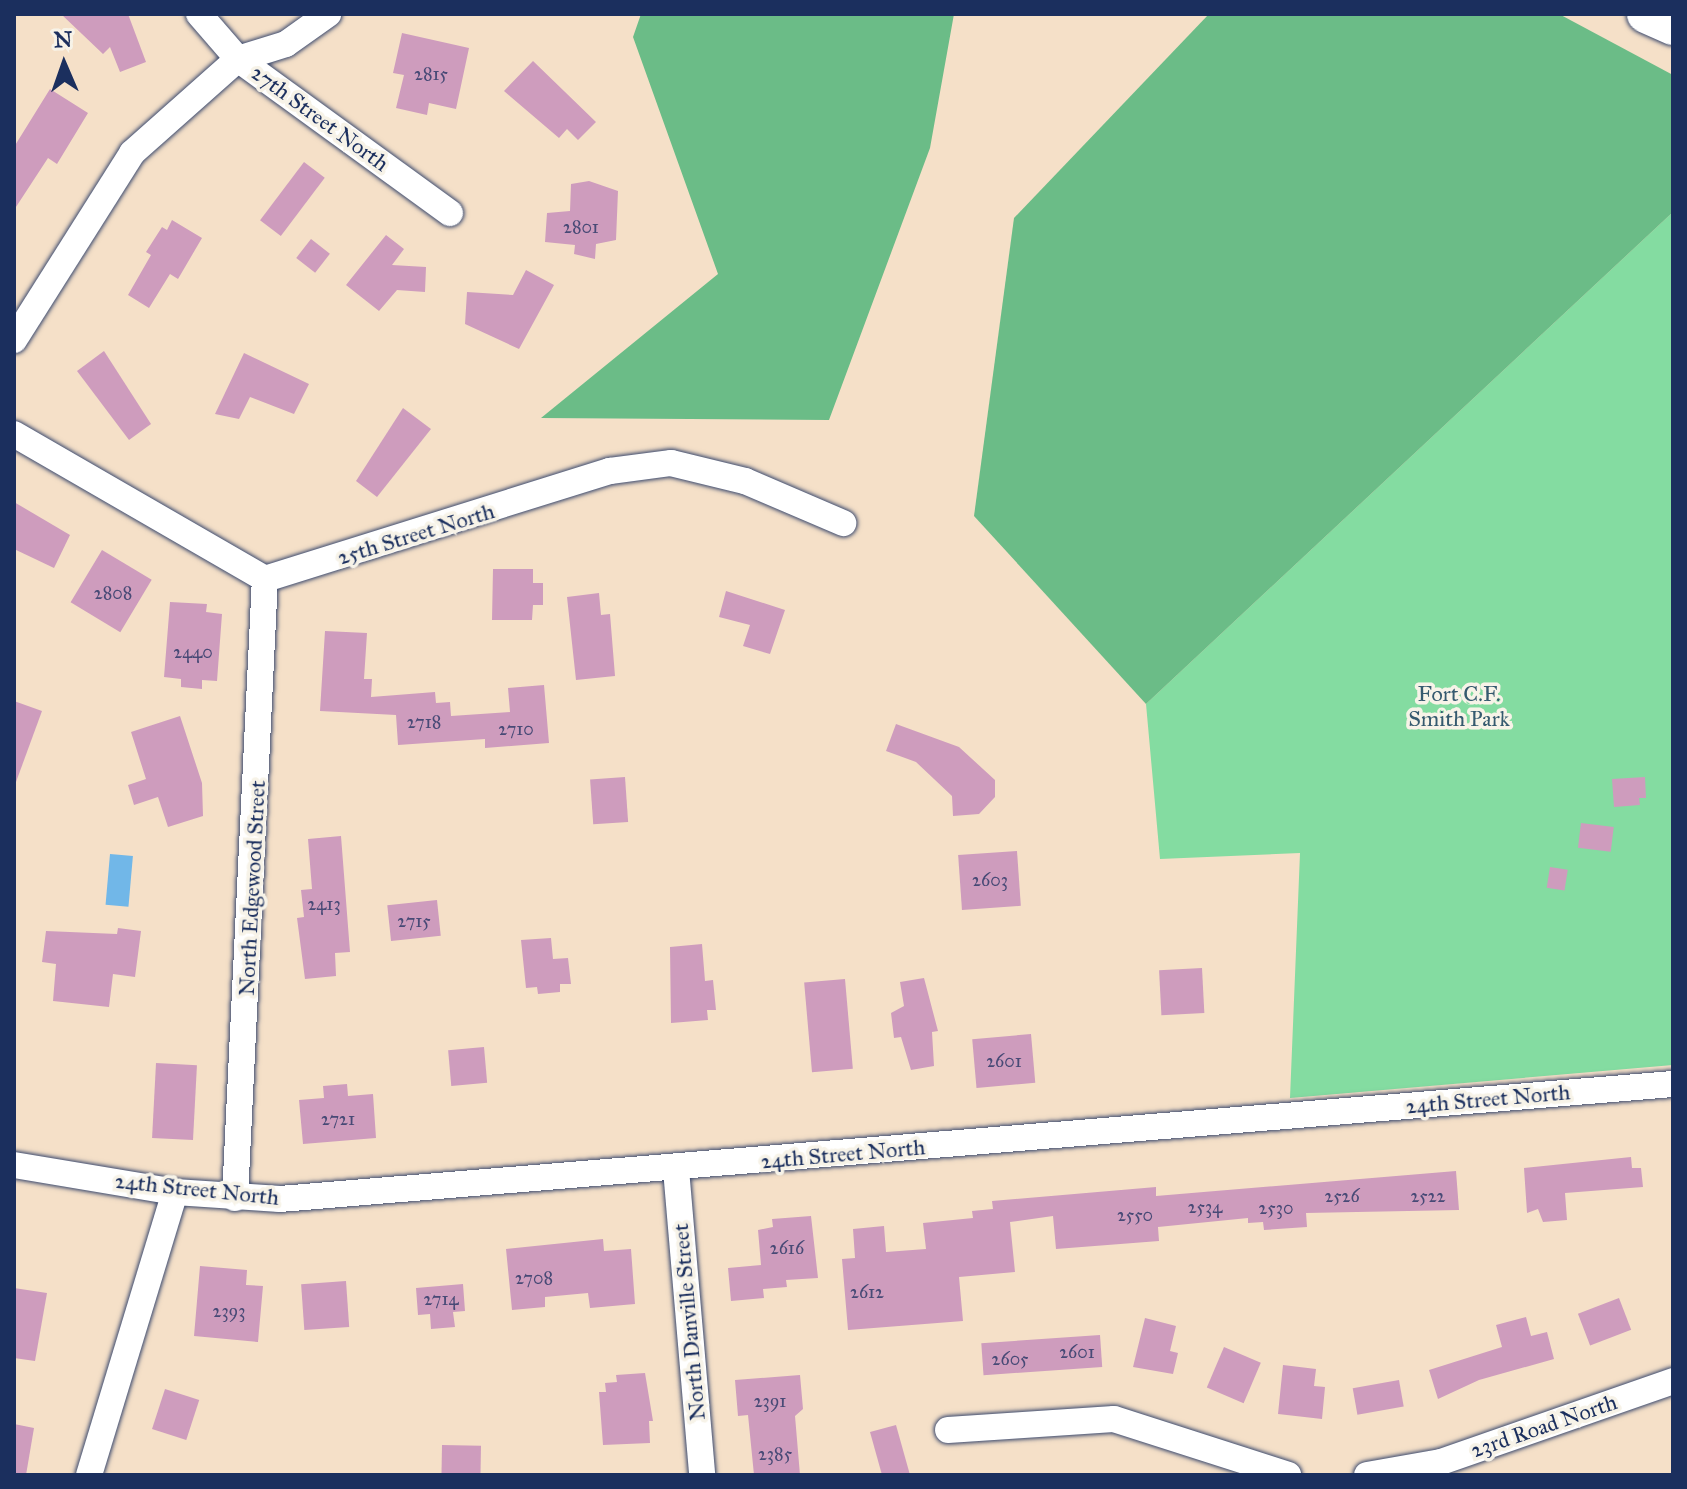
<!DOCTYPE html>
<html>
<head>
<meta charset="utf-8">
<style>
	body { margin:0 }
	#map { position:relative; width:1687px; height:1489px; overflow:hidden; background:#f5e0c8; font-family:"IM FELL Great Primer",serif }
	div>[style] { position:absolute }
	.green>* { inset:0; background:#84dca1 }
	.forest>* { inset:0; background:#6bbc87 }
	.water>* { inset:0; background:#71b7e8; transform-origin:0 0 }
	.building>* { inset:0; background:#ce9cbd; transform-origin:0 0 }
	.roads { filter:drop-shadow(0 0 2px #3c4a6e) drop-shadow(0 0 2px #3c4a6e) }
	.minor>* { height:26px; margin:-13px; padding:0 13px; transform-origin:13px; border-radius:13px; background:#fff }
	.highway>* { height:38px; margin:-19px; padding:0 19px; transform-origin:19px; border-radius:19px; background:#fff }
	span { translate:-50% -50%; white-space:nowrap; text-align:center; line-height:1.15; -webkit-text-stroke:7px #f7f3e8; paint-order:stroke }
	.number-label { font-size:18px; color:#484a76 }
	.number-label span { -webkit-text-stroke-width:0 }
	.street-label { font-size:22px; color:#1b2f5e }
	.park-label { font-size:22px; color:#355a6f }
	.frame { position:absolute; inset:0; border:16px solid #1b2f5e; pointer-events:none }
	.north { position:absolute; left:24px; top:24px; width:80px; height:80px; -webkit-text-stroke:6px #f7f3e8; paint-order:stroke; rotate:358deg; font-size:22px; font-weight:700; line-height:32px; text-align:center; color:#1b2f5e }
	.north::after { content:''; display:block; margin:auto; width:28px; height:36px; background:#1b2f5e; clip-path:polygon(50% 0,100% 100%,50% 72%,0 100%) }
</style>
</head>
<body>
<div id="map">
	<div class="green">
		<div style="clip-path:polygon(1673px 212px,1673px 1065px,1290px 1098px,1300px 853px,1160px 859px,1146px 704px)"></div>
	</div>
	<div class="forest">
		<div style="clip-path:polygon(641px 14px,954px 14px,930px 148px,829px 420px,541px 418px,718px 274px,633px 37px)"></div>
		<div style="clip-path:polygon(1209px 14px,1559px 14px,1673px 75px,1673px 212px,1146px 704px,974px 516px,1014px 218px)"></div>
	</div>
	<div class="water">
		<div style="left:110px;top:854px;width:23px;height:51px;rotate:5deg"></div>
	</div>
	<div class="building">
		<div style="clip-path:polygon(61px 14px,128px 14px,146px 62px,120px 72px,110px 47px,103px 54px)"></div>
		<div style="clip-path:polygon(402px 33px,469px 48px,456px 109px,429px 103px,427px 115px,396px 108px,404px 75px,393px 73px)"></div>
		<div style="clip-path:polygon(533px 61px,596px 122px,578px 140px,567px 129px,559px 138px,504px 91px)"></div>
		<div style="clip-path:polygon(50px 89px,88px 113px,57px 164px,48px 158px,14px 210px,14px 147px)"></div>
		<div style="left:304px;top:162px;width:26px;height:73px;rotate:37deg"></div>
		<div style="clip-path:polygon(589px 181px,618px 191px,616px 240px,596px 244px,595px 259px,574px 254px,575px 245px,545px 242px,547px 213px,570px 211px,571px 184px)"></div>
		<div style="clip-path:polygon(172px 220px,202px 238px,178px 279px,170px 274px,149px 308px,128px 295px,151px 255px,146px 252px,162px 227px,167px 230px)"></div>
		<div style="clip-path:polygon(386px 235px,404px 249px,392px 265px,426px 267px,425px 292px,397px 290px,379px 311px,346px 285px)"></div>
		<div style="left:311px;top:239px;width:24px;height:24px;rotate:38deg"></div>
		<div style="clip-path:polygon(526px 270px,554px 285px,519px 349px,465px 324px,467px 292px,513px 295px)"></div>
		<div style="clip-path:polygon(104px 351px,151px 424px,129px 440px,77px 371px)"></div>
		<div style="clip-path:polygon(244px 353px,309px 384px,294px 414px,250px 397px,239px 419px,215px 414px)"></div>
		<div style="clip-path:polygon(403px 408px,431px 429px,377px 497px,356px 481px)"></div>
		<div style="clip-path:polygon(14px 502px,70px 535px,54px 568px,14px 549px)"></div>
		<div style="left:102px;top:550px;width:58px;height:61px;rotate:31deg"></div>
		<div style="clip-path:polygon(493px 569px,533px 569px,533px 583px,543px 583px,543px 605px,533px 605px,532px 620px,492px 620px)"></div>
		<div style="clip-path:polygon(726px 591px,785px 610px,770px 654px,743px 646px,750px 625px,719px 617px)"></div>
		<div style="clip-path:polygon(599px 593px,601px 615px,610px 614px,615px 676px,576px 680px,567px 597px)"></div>
		<div style="clip-path:polygon(170px 602px,207px 604px,206px 612px,222px 614px,217px 681px,202px 680px,202px 689px,181px 687px,181px 679px,164px 677px)"></div>
		<div style="clip-path:polygon(325px 631px,367px 633px,364px 679px,372px 679px,371px 697px,435px 692px,436px 703px,450px 702px,451px 716px,510px 712px,508px 688px,544px 685px,549px 743px,485px 748px,485px 739px,398px 745px,396px 715px,320px 711px)"></div>
		<div style="clip-path:polygon(14px 701px,42px 711px,16px 782px,14px 782px)"></div>
		<div style="clip-path:polygon(180px 716px,202px 783px,203px 816px,168px 827px,158px 797px,134px 805px,128px 785px,146px 779px,131px 732px)"></div>
		<div style="clip-path:polygon(896px 724px,959px 747px,995px 780px,995px 797px,979px 814px,953px 816px,952px 796px,916px 762px,886px 751px)"></div>
		<div style="left:625px;top:777px;width:45px;height:35px;rotate:86deg"></div>
		<div style="clip-path:polygon(1645px 777px,1646px 798px,1639px 798px,1640px 805px,1614px 807px,1612px 779px)"></div>
		<div style="left:1581px;top:823px;width:33px;height:25px;rotate:7deg"></div>
		<div style="clip-path:polygon(341px 836px,350px 952px,335px 953px,336px 976px,305px 979px,297px 918px,304px 917px,301px 890px,312px 889px,308px 839px)"></div>
		<div style="left:1017px;top:851px;width:55px;height:59px;rotate:86deg"></div>
		<div style="left:1550px;top:867px;width:18px;height:21px;rotate:9deg"></div>
		<div style="left:437px;top:900px;width:36px;height:50px;rotate:84deg"></div>
		<div style="clip-path:polygon(118px 928px,141px 931px,135px 977px,113px 974px,109px 1007px,53px 1001px,56px 964px,42px 962px,46px 931px,117px 934px)"></div>
		<div style="clip-path:polygon(551px 938px,553px 959px,568px 958px,571px 984px,560px 984px,560px 992px,538px 994px,537px 987px,526px 988px,521px 940px)"></div>
		<div style="clip-path:polygon(702px 944px,705px 981px,713px 980px,716px 1010px,707px 1010px,708px 1020px,671px 1023px,670px 947px)"></div>
		<div style="left:1202px;top:968px;width:45px;height:43px;rotate:87deg"></div>
		<div style="clip-path:polygon(924px 978px,938px 1031px,932px 1032px,934px 1066px,911px 1070px,901px 1037px,894px 1038px,891px 1013px,904px 1006px,900px 982px)"></div>
		<div style="left:845px;top:979px;width:90px;height:41px;rotate:85deg"></div>
		<div style="left:1031px;top:1034px;width:49px;height:59px;rotate:85deg"></div>
		<div style="left:484px;top:1047px;width:36px;height:36px;rotate:85deg"></div>
		<div style="left:156px;top:1063px;width:41px;height:75px;rotate:3deg"></div>
		<div style="clip-path:polygon(347px 1084px,348px 1096px,373px 1094px,376px 1138px,303px 1144px,299px 1100px,324px 1098px,323px 1086px)"></div>
		<div style="clip-path:polygon(1631px 1157px,1632px 1168px,1641px 1168px,1643px 1187px,1565px 1193px,1567px 1220px,1543px 1222px,1538px 1209px,1527px 1213px,1524px 1168px)"></div>
		<div style="clip-path:polygon(1456px 1171px,1459px 1210px,1306px 1213px,1307px 1227px,1264px 1230px,1263px 1222px,1248px 1223px,1248px 1218px,1158px 1227px,1159px 1241px,1056px 1249px,1053px 1216px,1010px 1222px,1015px 1272px,959px 1277px,963px 1321px,848px 1330px,842px 1259px,855px 1258px,853px 1229px,884px 1226px,886px 1252px,926px 1249px,923px 1223px,973px 1218px,972px 1211px,993px 1209px,992px 1201px,1156px 1187px,1156px 1196px)"></div>
		<div style="clip-path:polygon(811px 1216px,818px 1278px,786px 1280px,787px 1287px,763px 1289px,764px 1298px,731px 1301px,728px 1268px,761px 1265px,758px 1230px,773px 1227px,772px 1219px)"></div>
		<div style="clip-path:polygon(603px 1239px,604px 1251px,631px 1249px,635px 1304px,590px 1308px,588px 1293px,545px 1297px,545px 1307px,512px 1310px,506px 1249px)"></div>
		<div style="clip-path:polygon(200px 1266px,247px 1270px,246px 1285px,263px 1286px,258px 1342px,194px 1336px)"></div>
		<div style="left:346px;top:1281px;width:46px;height:45px;rotate:86deg"></div>
		<div style="clip-path:polygon(463px 1284px,465px 1311px,453px 1312px,455px 1327px,431px 1329px,430px 1314px,418px 1315px,416px 1288px)"></div>
		<div style="clip-path:polygon(14px 1288px,47px 1293px,35px 1361px,14px 1358px)"></div>
		<div style="left:1619px;top:1298px;width:34px;height:44px;rotate:69deg"></div>
		<div style="clip-path:polygon(1526px 1317px,1531px 1336px,1547px 1332px,1554px 1359px,1479px 1380px,1438px 1399px,1429px 1370px,1502px 1347px,1496px 1325px)"></div>
		<div style="clip-path:polygon(1145px 1318px,1176px 1326px,1170px 1351px,1178px 1353px,1173px 1374px,1133px 1367px)"></div>
		<div style="left:1100px;top:1335px;width:32px;height:119px;rotate:86deg"></div>
		<div style="left:1224px;top:1347px;width:40px;height:44px;rotate:23deg"></div>
		<div style="clip-path:polygon(1283px 1365px,1316px 1369px,1314px 1386px,1325px 1387px,1322px 1419px,1278px 1414px)"></div>
		<div style="clip-path:polygon(645px 1373px,653px 1421px,649px 1421px,650px 1443px,603px 1445px,599px 1392px,606px 1392px,605px 1383px,617px 1382px,616px 1375px)"></div>
		<div style="clip-path:polygon(800px 1375px,803px 1409px,795px 1416px,800px 1475px,754px 1475px,748px 1415px,738px 1416px,735px 1380px)"></div>
		<div style="left:1399px;top:1380px;width:27px;height:47px;rotate:80deg"></div>
		<div style="left:165px;top:1389px;width:36px;height:42px;rotate:18deg"></div>
		<div style="clip-path:polygon(14px 1424px,34px 1428px,26px 1475px,14px 1475px)"></div>
		<div style="clip-path:polygon(896px 1425px,910px 1475px,882px 1475px,870px 1432px)"></div>
		<div style="left:442px;top:1445px;width:39px;height:30px;rotate:1deg"></div>
	</div>
	<div class="roads">
		<div class="minor">
			<div style="left:199px;top:14px;width:60px;rotate:49.1deg"></div>
			<div style="left:238px;top:59px;width:262px;rotate:36deg"></div>
			<div style="left:14px;top:340px;width:221px;rotate:-57.7deg"></div>
			<div style="left:132px;top:153px;width:142px;rotate:-41.6deg"></div>
			<div style="left:238px;top:59px;width:50px;rotate:-17.4deg"></div>
			<div style="left:286px;top:44px;width:52px;rotate:-35.5deg"></div>
			<div style="left:14px;top:434px;width:290px;rotate:30deg"></div>
			<div style="left:265px;top:579px;width:362px;rotate:-17.4deg"></div>
			<div style="left:610px;top:471px;width:62px;rotate:-7.5deg"></div>
			<div style="left:671px;top:463px;width:76px;rotate:13.7deg"></div>
			<div style="left:745px;top:481px;width:107px;rotate:23.2deg"></div>
			<div style="left:14px;top:1165px;width:163px;rotate:9.5deg"></div>
			<div style="left:175px;top:1192px;width:105px;rotate:3.8deg"></div>
			<div style="left:280px;top:1199px;width:1398px;rotate:-4.72deg"></div>
			<div style="left:676px;top:1169px;width:307px;rotate:85.1deg"></div>
			<div style="left:235px;top:1198px;width:620px;rotate:-87.23deg"></div>
			<div style="left:948px;top:1430px;width:166px;rotate:-3.8deg"></div>
			<div style="left:1114px;top:1419px;width:183px;rotate:17.8deg"></div>
			<div style="left:89px;top:1475px;width:296px;rotate:-73.1deg"></div>
			<div style="left:1367px;top:1475px;width:75px;rotate:-10deg"></div>
			<div style="left:1441px;top:1462px;width:246px;rotate:-19.2deg"></div>
		</div>
		<div class="highway">
			<div style="left:1646px;top:14px;width:30px;rotate:24deg"></div>
		</div>
	</div>
	<div class="number-label">
		<span style="left:431px;top:74px">2815</span>
		<span style="left:581px;top:227px">2801</span>
		<span style="left:113px;top:593px">2808</span>
		<span style="left:193px;top:652px">2440</span>
		<span style="left:424px;top:722px">2718</span>
		<span style="left:516px;top:729px">2710</span>
		<span style="left:990px;top:880px">2603</span>
		<span style="left:324px;top:904px">2413</span>
		<span style="left:414px;top:921px">2715</span>
		<span style="left:1004px;top:1061px">2601</span>
		<span style="left:338px;top:1119px">2721</span>
		<span style="left:1342px;top:1196px">2526</span>
		<span style="left:1428px;top:1196px">2522</span>
		<span style="left:1205px;top:1207px">2534</span>
		<span style="left:1276px;top:1208px">2530</span>
		<span style="left:1135px;top:1215px">2550</span>
		<span style="left:787px;top:1248px">2616</span>
		<span style="left:534px;top:1278px">2708</span>
		<span style="left:867px;top:1292px">2612</span>
		<span style="left:441px;top:1299px">2714</span>
		<span style="left:229px;top:1311px">2393</span>
		<span style="left:1077px;top:1352px">2601</span>
		<span style="left:1010px;top:1359px">2605</span>
		<span style="left:770px;top:1401px">2391</span>
		<span style="left:775px;top:1454px">2385</span>
	</div>
	<div class="street-label">
		<span style="left:320px;top:118px;rotate:36deg">27th Street North</span>
		<span style="left:416px;top:534px;rotate:-17deg">25th Street North</span>
		<span style="left:252px;top:888px;rotate:-87deg">North Edgewood Street</span>
		<span style="left:1488px;top:1099px;rotate:-5deg">24th Street North</span>
		<span style="left:843px;top:1154px;rotate:-5deg">24th Street North</span>
		<span style="left:197px;top:1189px;rotate:6deg">24th Street North</span>
		<span style="left:689px;top:1322px;rotate:-95deg">North Danville Street</span>
		<span style="left:1544px;top:1426px;rotate:-19deg">23rd Road North</span>
	</div>
	<div class="park-label">
		<span style="left:1459px;top:706px">Fort C.F.<br>Smith Park</span>
	</div>
	<div class="frame"></div>
	<div class="north">N</div>
</div>
</body>
</html>
